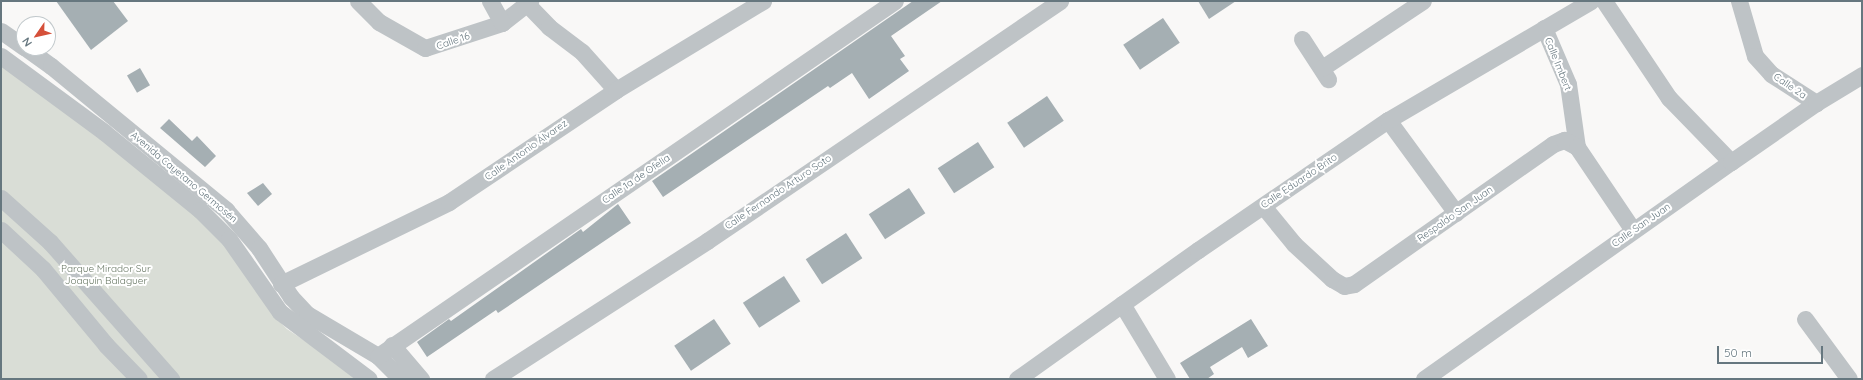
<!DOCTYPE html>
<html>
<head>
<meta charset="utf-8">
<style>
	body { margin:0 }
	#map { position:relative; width:1863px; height:380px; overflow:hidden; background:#f9f8f7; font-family:Quicksand,sans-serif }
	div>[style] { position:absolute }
	.green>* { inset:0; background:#d9ddd6 }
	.building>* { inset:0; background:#a5afb3; transform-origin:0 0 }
	.minor>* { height:17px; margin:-8.5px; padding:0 8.5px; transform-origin:8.5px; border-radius:8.5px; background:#bec3c6 }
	span { translate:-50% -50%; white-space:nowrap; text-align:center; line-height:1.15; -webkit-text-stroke:4px #fff; paint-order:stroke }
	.street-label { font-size:10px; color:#66777f }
	.park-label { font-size:10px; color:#697865 }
	.frame { position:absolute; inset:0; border:2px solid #66777f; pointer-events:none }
	.north { position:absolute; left:16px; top:16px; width:40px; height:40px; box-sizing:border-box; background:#fff; border:1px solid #c2c9cc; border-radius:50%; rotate:236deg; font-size:11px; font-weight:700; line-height:16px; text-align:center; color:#66777f }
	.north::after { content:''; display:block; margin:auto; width:14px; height:18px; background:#d5503a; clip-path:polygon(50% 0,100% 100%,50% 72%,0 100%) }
	.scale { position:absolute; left:1717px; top:346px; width:106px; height:18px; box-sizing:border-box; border:2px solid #66777f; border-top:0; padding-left:5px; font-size:12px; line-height:14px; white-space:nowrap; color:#66777f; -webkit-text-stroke:3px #fff; paint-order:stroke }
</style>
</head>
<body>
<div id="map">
	<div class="green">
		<div style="clip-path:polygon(1px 63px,215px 226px,274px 316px,287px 329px,362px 379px,1px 379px)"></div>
	</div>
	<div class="building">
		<div style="clip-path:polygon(56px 1px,113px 1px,128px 21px,91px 50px)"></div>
		<div style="clip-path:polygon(913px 1px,942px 1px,891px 36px,905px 56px,900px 59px,909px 71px,869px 99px,852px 73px,830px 88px,828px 86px,663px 197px,652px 181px)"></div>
		<div style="clip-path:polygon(1198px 1px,1236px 1px,1209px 19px)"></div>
		<div style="left:1163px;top:18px;width:30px;height:48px;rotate:56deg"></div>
		<div style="left:140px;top:68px;width:20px;height:15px;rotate:60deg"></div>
		<div style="left:1047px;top:96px;width:30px;height:48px;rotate:56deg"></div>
		<div style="clip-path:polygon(169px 119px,192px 141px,197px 136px,216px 156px,205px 167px,160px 128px)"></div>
		<div style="left:978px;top:142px;width:30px;height:48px;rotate:57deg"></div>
		<div style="clip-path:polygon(263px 183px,272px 194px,258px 206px,247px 193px)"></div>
		<div style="left:909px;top:188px;width:30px;height:48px;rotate:57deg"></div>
		<div style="clip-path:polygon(618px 204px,631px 223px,498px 313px,496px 310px,427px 357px,417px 342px,449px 319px,451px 321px,581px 229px,583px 232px)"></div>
		<div style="left:846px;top:233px;width:30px;height:48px;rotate:57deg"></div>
		<div style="left:784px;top:276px;width:30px;height:49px;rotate:57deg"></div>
		<div style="left:714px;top:319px;width:30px;height:48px;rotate:56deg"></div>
		<div style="clip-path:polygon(1251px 319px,1268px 346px,1248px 358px,1242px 347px,1210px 367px,1214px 374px,1207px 379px,1190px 379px,1180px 363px)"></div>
	</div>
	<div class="minor">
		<div style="left:358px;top:1px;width:30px;rotate:45deg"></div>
		<div style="left:379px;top:22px;width:53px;rotate:29.5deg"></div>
		<div style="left:425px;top:48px;width:81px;rotate:-18deg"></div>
		<div style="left:502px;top:23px;width:36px;rotate:-38deg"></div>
		<div style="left:490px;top:1px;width:25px;rotate:61deg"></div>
		<div style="left:1604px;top:1px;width:117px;rotate:56.2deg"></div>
		<div style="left:1669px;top:98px;width:89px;rotate:45.9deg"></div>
		<div style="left:1739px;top:1px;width:57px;rotate:73.8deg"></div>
		<div style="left:1755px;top:56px;width:24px;rotate:48deg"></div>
		<div style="left:1771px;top:74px;width:54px;rotate:32.8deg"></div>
		<div style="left:527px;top:4px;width:32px;rotate:46deg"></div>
		<div style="left:549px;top:27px;width:41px;rotate:37.1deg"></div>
		<div style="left:582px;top:52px;width:51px;rotate:48.2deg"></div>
		<div style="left:1544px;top:28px;width:61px;rotate:66.8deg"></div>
		<div style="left:1568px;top:84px;width:64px;rotate:81.9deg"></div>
		<div style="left:1px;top:31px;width:28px;rotate:35deg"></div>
		<div style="left:1302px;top:39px;width:48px;rotate:57deg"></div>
		<div style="left:26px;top:48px;width:31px;rotate:36deg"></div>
		<div style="left:51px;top:66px;width:227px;rotate:39.4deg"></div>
		<div style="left:226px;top:210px;width:50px;rotate:49deg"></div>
		<div style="left:259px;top:248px;width:59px;rotate:56.9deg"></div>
		<div style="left:291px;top:297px;width:23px;rotate:47deg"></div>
		<div style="left:307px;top:314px;width:82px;rotate:30.6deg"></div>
		<div style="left:378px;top:356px;width:33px;rotate:45deg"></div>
		<div style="left:1px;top:56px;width:128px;rotate:36.4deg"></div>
		<div style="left:104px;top:132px;width:124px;rotate:39.1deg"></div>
		<div style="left:200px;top:210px;width:41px;rotate:45deg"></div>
		<div style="left:229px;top:239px;width:89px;rotate:55.1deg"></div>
		<div style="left:280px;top:312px;width:111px;rotate:37deg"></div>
		<div style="left:1322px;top:68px;width:121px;rotate:-33.6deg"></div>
		<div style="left:1388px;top:120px;width:115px;rotate:53.8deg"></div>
		<div style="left:1px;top:198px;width:66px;rotate:41.9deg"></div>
		<div style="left:50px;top:242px;width:183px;rotate:48.5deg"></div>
		<div style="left:1263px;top:206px;width:49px;rotate:50.8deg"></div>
		<div style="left:1294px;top:244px;width:52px;rotate:42.6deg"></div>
		<div style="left:1332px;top:279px;width:14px;rotate:30deg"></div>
		<div style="left:1344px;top:286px;width:10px;rotate:-11deg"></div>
		<div style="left:1354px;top:284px;width:243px;rotate:-35.1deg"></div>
		<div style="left:1553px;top:144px;width:12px;rotate:-20deg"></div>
		<div style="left:1564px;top:140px;width:15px;rotate:28deg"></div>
		<div style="left:1577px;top:147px;width:100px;rotate:56deg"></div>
		<div style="left:1px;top:230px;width:57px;rotate:42.9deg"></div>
		<div style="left:43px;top:269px;width:99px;rotate:50.3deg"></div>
		<div style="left:106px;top:345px;width:47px;rotate:45.9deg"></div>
		<div style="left:281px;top:284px;width:187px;rotate:-26deg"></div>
		<div style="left:449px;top:202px;width:201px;rotate:-33.8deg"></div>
		<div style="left:616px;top:90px;width:172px;rotate:-31.2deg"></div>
		<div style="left:1122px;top:304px;width:87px;rotate:59deg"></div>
		<div style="left:1805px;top:319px;width:74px;rotate:53.7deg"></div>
		<div style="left:392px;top:345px;width:45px;rotate:49.5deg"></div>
		<div style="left:378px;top:356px;width:627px;rotate:-34.48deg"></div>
		<div style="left:493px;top:379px;width:255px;rotate:-32.8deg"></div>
		<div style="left:707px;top:241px;width:427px;rotate:-34.2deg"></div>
		<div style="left:1017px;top:379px;width:222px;rotate:-35.5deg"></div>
		<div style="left:1198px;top:250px;width:230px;rotate:-34.4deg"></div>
		<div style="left:1388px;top:120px;width:235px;rotate:-30.4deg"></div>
		<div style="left:1424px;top:379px;width:376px;rotate:-35.3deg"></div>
		<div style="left:1731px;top:162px;width:103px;rotate:-34.8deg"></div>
		<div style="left:1816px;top:103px;width:54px;rotate:-31.3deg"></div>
	</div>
	<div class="street-label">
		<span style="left:453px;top:41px;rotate:-19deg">Calle 16</span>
		<span style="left:1558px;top:64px;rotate:68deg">Calle Imbert</span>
		<span style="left:1790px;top:86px;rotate:34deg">Calle 2a</span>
		<span style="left:526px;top:150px;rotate:-35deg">Calle Antonio Álvarez</span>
		<span style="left:184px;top:177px;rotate:40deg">Avenida Cayetano Germosén</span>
		<span style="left:636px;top:179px;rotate:-34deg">Calle 1a de Ofelia</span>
		<span style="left:1299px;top:181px;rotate:-34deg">Calle Eduardo Brito</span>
		<span style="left:778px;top:192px;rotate:-34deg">Calle Fernando Arturo Soto</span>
		<span style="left:1455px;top:214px;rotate:-35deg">Respaldo San Juan</span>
		<span style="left:1641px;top:225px;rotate:-35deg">Calle San Juan</span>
	</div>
	<div class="park-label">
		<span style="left:106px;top:274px">Parque Mirador Sur<br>Joaquín Balaguer</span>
	</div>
	<div class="frame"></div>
	<div class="north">N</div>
	<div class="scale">50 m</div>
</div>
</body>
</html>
